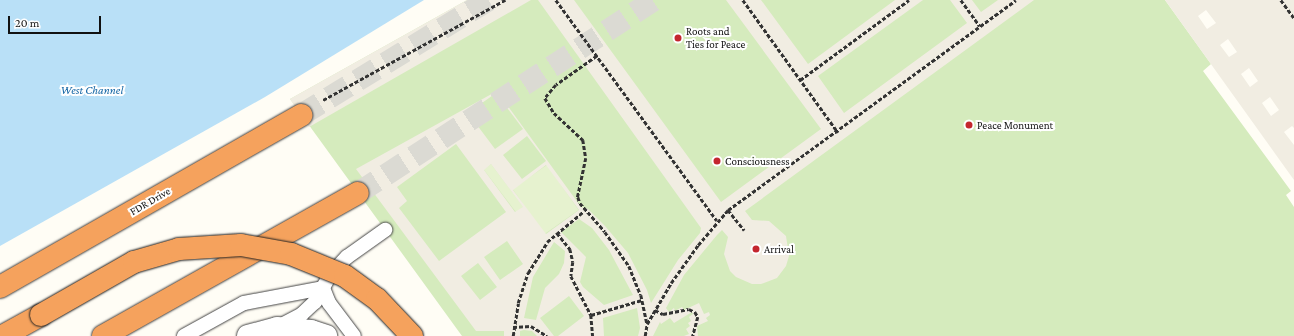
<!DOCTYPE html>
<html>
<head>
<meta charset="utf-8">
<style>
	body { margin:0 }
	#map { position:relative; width:1294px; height:336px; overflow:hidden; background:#fffdf5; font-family:"Crimson Pro",serif }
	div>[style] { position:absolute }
	.green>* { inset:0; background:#d5ebbd }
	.pitch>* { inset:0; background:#e6f2cf; transform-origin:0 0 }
	.plaza>* { inset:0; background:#f1ede2 }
	.water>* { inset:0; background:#b9e0f7 }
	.motorway-tunnel>* { height:22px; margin-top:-11px; transform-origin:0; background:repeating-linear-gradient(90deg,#dbdad3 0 22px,transparent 0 33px) }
	.path>* { height:2.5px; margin-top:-1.25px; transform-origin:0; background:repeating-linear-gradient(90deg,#333 0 4px,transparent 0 6px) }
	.roads { filter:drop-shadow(0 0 1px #444) drop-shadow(0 0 1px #444) }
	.service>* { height:14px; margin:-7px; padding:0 7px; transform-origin:7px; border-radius:7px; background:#fff }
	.minor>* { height:22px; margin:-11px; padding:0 11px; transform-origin:11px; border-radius:11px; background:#fff }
	.motorway>* { height:22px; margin:-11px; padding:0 11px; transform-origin:11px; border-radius:11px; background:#f5a25d }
	.bridges { filter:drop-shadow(0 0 1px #222) drop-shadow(0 0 1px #222) }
	.motorway-bridge>* { height:22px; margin:-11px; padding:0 11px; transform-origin:11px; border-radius:11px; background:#f5a25d }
	.dots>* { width:11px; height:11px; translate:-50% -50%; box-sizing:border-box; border:2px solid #fff; border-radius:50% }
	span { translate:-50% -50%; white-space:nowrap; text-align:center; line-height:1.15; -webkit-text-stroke:4px #fff; paint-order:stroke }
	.poi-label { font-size:11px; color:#111 }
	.left { translate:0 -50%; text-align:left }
	.street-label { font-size:11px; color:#111 }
	.water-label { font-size:12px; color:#1768a6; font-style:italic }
	.scale { position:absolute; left:8px; top:16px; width:93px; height:18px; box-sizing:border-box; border:2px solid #111; border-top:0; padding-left:5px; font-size:12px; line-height:14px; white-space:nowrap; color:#111; -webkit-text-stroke:3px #fff; paint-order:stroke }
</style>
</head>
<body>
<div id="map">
	<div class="green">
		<div style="clip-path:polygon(467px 0,1165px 0,1211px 64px,1203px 71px,1291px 191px,1286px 195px,1294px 207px,1294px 336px,462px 336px,290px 99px)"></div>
	</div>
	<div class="pitch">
		<div style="left:491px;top:164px;width:54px;height:9px;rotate:53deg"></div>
		<div style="left:547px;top:165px;width:55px;height:42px;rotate:55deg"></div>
	</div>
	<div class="plaza">
		<div style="clip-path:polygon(467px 0,531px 0,309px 127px,290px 99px)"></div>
		<div style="clip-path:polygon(evenodd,538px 0,574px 0,721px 202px,821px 129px,726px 0,761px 0,808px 64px,895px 0,923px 0,818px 76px,844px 113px,967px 23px,950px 0,972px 0,981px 12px,998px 0,1034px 0,745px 211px,752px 220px,769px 221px,786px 236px,789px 256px,786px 266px,777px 278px,761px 284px,752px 284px,736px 277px,730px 271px,724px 254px,728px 237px,722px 230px,717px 235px,684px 275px,666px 308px,669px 312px,674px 308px,675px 311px,682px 307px,684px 310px,699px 303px,704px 314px,709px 312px,710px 315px,706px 318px,708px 321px,697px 326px,698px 336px,684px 336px,689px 334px,686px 329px,690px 326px,688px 323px,691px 321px,689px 317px,693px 314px,692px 312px,674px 323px,670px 318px,661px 324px,660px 322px,653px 336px,638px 336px,640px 328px,637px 308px,603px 318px,604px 336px,558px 336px,584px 316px,569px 296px,540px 318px,554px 336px,537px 336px,532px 331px,524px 330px,520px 331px,520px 336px,504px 336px,504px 331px,476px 331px,356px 169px,497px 91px,581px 207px,588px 209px,605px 226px,628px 253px,647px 290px,651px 303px,678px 260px,700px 233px,701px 228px,538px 0,496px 93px,523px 129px,495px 149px,468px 113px,496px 93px,538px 0,527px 136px,546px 161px,522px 179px,503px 155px,527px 136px,538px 0,456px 144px,506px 212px,439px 261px,399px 208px,407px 201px,397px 187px,456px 144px,538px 0,491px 164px,523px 207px,515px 212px,484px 170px,491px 164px,538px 0,546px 165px,579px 210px,546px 234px,513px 190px,546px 165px,538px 0,579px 219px,592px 228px,609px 250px,633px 295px,604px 305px,583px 287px,580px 282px,586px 257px,561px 232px,579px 219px,538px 0,507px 241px,523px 264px,500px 280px,484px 257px,507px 241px,538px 0,554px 242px,565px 251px,564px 263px,559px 274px,545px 288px,536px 320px,524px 318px,533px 277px,554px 242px,538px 0,478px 263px,497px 287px,480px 300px,461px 276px,478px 263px)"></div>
		<div style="clip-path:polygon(evenodd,1165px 0,1294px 0,1294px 128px,1292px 126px,1284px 132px,1294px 145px,1294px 180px,1165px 0,1206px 10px,1216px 23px,1207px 29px,1198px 16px,1206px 10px,1165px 0,1228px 39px,1237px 52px,1229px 57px,1220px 45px,1228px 39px,1165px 0,1249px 68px,1258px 81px,1250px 87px,1241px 74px,1249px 68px,1165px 0,1270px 97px,1279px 110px,1271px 116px,1262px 103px,1270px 97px)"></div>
	</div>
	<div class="water">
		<div style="clip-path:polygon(0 0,424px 0,265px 97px,0 246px)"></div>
	</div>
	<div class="motorway-tunnel">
		<div style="left:301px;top:115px;width:220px;rotate:-31.5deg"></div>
		<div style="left:358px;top:193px;width:353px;rotate:-33.1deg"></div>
	</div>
	<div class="path">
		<div style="left:556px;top:0;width:273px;rotate:53.9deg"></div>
		<div style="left:743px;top:0;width:163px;rotate:54.3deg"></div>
		<div style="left:961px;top:0;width:32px;rotate:54deg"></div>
		<div style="left:1281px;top:0;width:22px;rotate:54deg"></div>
		<div style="left:597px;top:56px;width:50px;rotate:144.7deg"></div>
		<div style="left:556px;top:85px;width:17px;rotate:130deg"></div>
		<div style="left:545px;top:98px;width:17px;rotate:59deg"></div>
		<div style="left:554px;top:113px;width:40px;rotate:43deg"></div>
		<div style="left:583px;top:140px;width:18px;rotate:81deg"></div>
		<div style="left:586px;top:158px;width:40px;rotate:102deg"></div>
		<div style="left:578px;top:197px;width:6px;rotate:72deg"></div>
		<div style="left:580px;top:203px;width:38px;rotate:49deg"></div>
		<div style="left:605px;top:232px;width:42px;rotate:54.8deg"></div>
		<div style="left:629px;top:266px;width:31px;rotate:68deg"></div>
		<div style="left:641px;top:295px;width:30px;rotate:78deg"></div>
		<div style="left:800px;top:80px;width:135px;rotate:-36.3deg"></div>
		<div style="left:323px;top:100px;width:208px;rotate:-28.8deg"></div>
		<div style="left:728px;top:210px;width:26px;rotate:51deg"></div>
		<div style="left:557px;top:233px;width:21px;rotate:51deg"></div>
		<div style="left:570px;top:249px;width:13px;rotate:77deg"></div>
		<div style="left:573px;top:262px;width:14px;rotate:98deg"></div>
		<div style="left:571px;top:276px;width:44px;rotate:62.9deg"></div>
		<div style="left:591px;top:315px;width:21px;rotate:85deg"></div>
		<div style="left:655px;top:310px;width:9px;rotate:27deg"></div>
		<div style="left:663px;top:314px;width:26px;rotate:-11deg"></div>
		<div style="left:689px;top:309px;width:7px;rotate:27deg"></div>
		<div style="left:695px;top:312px;width:6px;rotate:59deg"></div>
		<div style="left:698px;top:317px;width:20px;rotate:105deg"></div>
		<div style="left:591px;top:315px;width:53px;rotate:-16.4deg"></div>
		<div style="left:513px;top:327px;width:18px;rotate:-3deg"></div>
		<div style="left:531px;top:326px;width:19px;rotate:32deg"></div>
		<div style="left:513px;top:336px;width:33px;rotate:-81deg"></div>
		<div style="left:518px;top:303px;width:32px;rotate:-72deg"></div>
		<div style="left:528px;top:273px;width:36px;rotate:-58deg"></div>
		<div style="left:547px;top:242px;width:48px;rotate:-40deg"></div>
		<div style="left:645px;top:336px;width:12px;rotate:-81deg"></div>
		<div style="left:647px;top:324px;width:48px;rotate:-59.7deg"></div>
		<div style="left:671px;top:283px;width:47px;rotate:-54.6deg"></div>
		<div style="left:698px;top:245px;width:46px;rotate:-49.4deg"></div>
		<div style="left:728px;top:210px;width:356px;rotate:-36.1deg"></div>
	</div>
	<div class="roads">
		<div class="service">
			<div style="left:323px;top:288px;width:16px;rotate:68deg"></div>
			<div style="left:329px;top:303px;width:41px;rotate:52.9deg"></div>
			<div style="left:278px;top:327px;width:27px;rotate:-28deg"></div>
			<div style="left:302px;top:314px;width:18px;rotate:-43deg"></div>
			<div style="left:315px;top:302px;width:31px;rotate:-61deg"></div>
			<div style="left:330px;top:275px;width:25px;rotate:-47deg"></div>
			<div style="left:347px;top:257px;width:47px;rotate:-35.4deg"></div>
			<div style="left:184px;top:336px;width:68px;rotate:-28.8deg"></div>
			<div style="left:244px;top:303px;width:80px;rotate:-10.8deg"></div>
		</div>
		<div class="minor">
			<div style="left:248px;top:336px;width:30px;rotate:-15deg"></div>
			<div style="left:277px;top:328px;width:34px;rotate:5deg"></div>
			<div style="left:311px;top:331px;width:16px;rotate:18deg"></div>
		</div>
		<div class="motorway">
			<div style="left:0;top:287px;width:347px;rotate:-29.7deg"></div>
			<div style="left:3px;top:336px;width:43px;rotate:-28.9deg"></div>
			<div style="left:103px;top:336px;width:292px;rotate:-29.3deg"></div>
		</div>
	</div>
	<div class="bridges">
		<div class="motorway-bridge">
			<div style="left:41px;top:315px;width:107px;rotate:-29.7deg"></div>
			<div style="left:134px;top:262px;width:47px;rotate:-16.1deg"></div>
			<div style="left:179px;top:249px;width:62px;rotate:-3.7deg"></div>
			<div style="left:241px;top:245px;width:51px;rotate:10.2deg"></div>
			<div style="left:291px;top:254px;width:58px;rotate:22.2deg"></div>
			<div style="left:345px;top:276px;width:39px;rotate:36deg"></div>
			<div style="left:377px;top:299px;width:51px;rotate:46.6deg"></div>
		</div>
	</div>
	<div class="dots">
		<div style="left:678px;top:38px;background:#c4262e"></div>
		<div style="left:969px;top:125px;background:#c4262e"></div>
		<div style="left:717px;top:161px;background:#c4262e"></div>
		<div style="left:756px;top:249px;background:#c4262e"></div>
	</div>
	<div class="poi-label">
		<span class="left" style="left:686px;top:38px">Roots and<br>Ties for Peace</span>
		<span class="left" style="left:977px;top:125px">Peace Monument</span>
		<span class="left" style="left:725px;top:161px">Consciousness</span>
		<span class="left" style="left:764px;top:249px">Arrival</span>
	</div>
	<div class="street-label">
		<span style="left:150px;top:201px;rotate:-30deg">FDR Drive</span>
	</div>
	<div class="water-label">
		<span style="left:92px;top:91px">West Channel</span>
	</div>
	<div class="scale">20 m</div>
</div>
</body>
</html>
